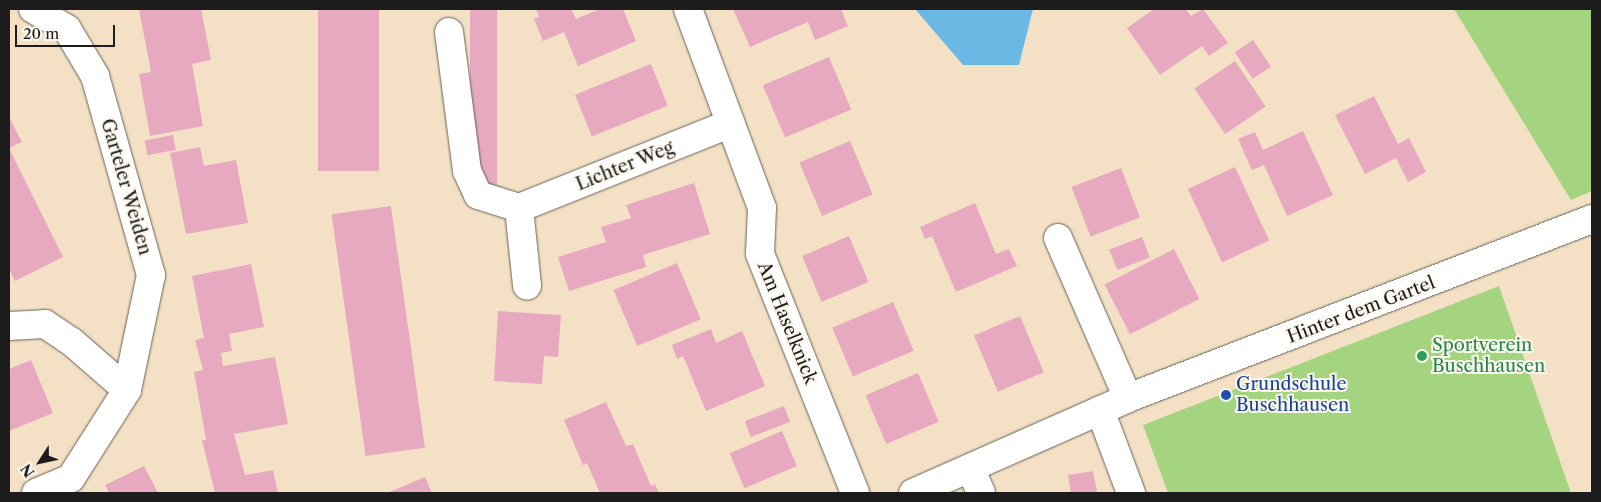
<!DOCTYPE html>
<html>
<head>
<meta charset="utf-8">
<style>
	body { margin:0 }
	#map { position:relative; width:1601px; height:502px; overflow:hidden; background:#f4e1c5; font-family:"Libre Caslon Text",serif }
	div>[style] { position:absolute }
	.green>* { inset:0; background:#a5d481 }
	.water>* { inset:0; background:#6ab8e4 }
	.building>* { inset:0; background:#e7a9bf; transform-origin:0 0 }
	.roads { filter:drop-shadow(0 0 1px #686157) drop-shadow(0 0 1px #686157) }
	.minor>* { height:28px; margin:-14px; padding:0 14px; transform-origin:14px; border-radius:14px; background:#fff }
	.dots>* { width:14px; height:14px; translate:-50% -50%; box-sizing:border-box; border:2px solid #fbf7ec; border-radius:50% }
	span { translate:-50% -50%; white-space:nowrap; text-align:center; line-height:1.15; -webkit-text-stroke:4px #fbf7ec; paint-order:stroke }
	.street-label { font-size:18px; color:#1c1c1c }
	.leisure-label { font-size:18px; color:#27864d }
	.left { translate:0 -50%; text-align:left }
	.transit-label { font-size:18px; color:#164399 }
	.frame { position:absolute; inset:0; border:10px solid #1c1c1c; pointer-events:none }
	.north { position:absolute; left:15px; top:437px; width:50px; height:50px; -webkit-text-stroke:4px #fbf7ec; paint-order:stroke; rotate:235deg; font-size:14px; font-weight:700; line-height:20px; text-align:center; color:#1c1c1c }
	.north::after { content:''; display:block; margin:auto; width:18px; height:22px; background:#1c1c1c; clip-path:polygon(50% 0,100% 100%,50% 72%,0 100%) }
	.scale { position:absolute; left:15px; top:25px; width:100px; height:22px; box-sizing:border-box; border:2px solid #1c1c1c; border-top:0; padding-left:6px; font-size:15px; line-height:18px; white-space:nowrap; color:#1c1c1c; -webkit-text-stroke:4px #fbf7ec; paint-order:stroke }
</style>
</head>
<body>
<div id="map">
	<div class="green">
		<div style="clip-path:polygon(1454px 9px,1592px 9px,1592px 191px,1571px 200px)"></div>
		<div style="clip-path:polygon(1499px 286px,1571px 493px,1168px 493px,1143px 425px)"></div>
	</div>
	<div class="water">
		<div style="clip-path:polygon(915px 9px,1033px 9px,1019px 65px,963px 65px)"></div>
	</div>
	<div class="building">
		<div style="clip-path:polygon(139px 9px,201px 9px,211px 60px,192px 64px,203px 126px,150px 136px,139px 74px,151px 72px)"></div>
		<div style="left:318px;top:9px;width:61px;height:162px"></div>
		<div style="left:470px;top:9px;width:27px;height:184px"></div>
		<div style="clip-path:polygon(536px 9px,571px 9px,576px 19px,600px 9px,623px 9px,636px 41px,578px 66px,564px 32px,543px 41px,534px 19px,539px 17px)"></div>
		<div style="clip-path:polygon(733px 9px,841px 9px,848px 26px,815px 40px,808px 22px,750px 47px)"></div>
		<div style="clip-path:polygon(1154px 9px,1186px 9px,1191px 16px,1203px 9px,1228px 43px,1209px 56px,1202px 46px,1160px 75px,1127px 28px)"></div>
		<div style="left:1253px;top:40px;width:32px;height:22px;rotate:56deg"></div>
		<div style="left:829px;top:57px;width:57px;height:72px;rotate:67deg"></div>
		<div style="left:1235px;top:61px;width:55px;height:49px;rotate:56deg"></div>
		<div style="left:651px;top:64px;width:45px;height:82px;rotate:68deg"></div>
		<div style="clip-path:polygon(1374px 96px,1398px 144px,1409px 138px,1426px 172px,1408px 182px,1396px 158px,1365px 174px,1335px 115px)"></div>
		<div style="clip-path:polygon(9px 117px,22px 142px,9px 148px,63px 257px,15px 281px,9px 269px)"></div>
		<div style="clip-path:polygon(1303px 131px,1333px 195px,1287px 216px,1264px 165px,1252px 170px,1238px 139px,1255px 132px,1263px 150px)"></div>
		<div style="left:173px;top:135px;width:15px;height:29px;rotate:79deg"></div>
		<div style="left:850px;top:141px;width:58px;height:55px;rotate:67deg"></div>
		<div style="clip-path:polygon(200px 147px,204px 166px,236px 160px,248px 223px,186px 234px,170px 153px)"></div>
		<div style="left:1235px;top:167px;width:81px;height:52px;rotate:65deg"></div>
		<div style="left:1121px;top:168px;width:53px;height:53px;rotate:69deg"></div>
		<div style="clip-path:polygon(694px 183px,710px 234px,643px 255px,646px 267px,569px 291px,558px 257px,606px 242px,601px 227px,631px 218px,626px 205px)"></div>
		<div style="clip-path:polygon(975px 203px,996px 254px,1009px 249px,1017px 266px,956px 292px,932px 236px,925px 239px,920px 227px)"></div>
		<div style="left:391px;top:206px;width:244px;height:60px;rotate:82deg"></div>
		<div style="left:849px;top:236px;width:50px;height:51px;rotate:67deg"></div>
		<div style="left:1142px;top:237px;width:22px;height:35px;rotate:69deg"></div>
		<div style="left:1174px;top:249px;width:56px;height:78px;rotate:63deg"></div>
		<div style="left:677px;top:263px;width:61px;height:69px;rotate:67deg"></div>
		<div style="clip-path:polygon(251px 264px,264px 327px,229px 334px,232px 351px,221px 353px,223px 366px,275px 357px,288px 424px,234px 434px,245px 475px,273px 470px,278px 493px,215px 493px,202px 440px,206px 440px,194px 372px,203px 370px,195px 340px,204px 338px,192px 276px)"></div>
		<div style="left:893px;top:302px;width:53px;height:66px;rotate:67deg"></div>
		<div style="clip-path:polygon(498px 311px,561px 315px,558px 357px,544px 356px,542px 384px,494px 381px)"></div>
		<div style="left:1020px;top:316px;width:61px;height:50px;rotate:67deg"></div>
		<div style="clip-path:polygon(711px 329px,716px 343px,742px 331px,765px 386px,706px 411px,683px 356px,677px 359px,672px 345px)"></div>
		<div style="clip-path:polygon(31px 360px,53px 413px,9px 431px,9px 369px)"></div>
		<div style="left:918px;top:373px;width:53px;height:57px;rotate:67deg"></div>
		<div style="clip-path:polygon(606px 402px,626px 446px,633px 444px,651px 486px,655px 484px,659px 493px,600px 493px,587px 463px,583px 465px,564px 420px)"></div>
		<div style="left:784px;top:406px;width:17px;height:42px;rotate:69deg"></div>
		<div style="left:782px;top:431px;width:38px;height:57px;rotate:67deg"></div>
		<div style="clip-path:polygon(144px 466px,158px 493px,109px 493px,105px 485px)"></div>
		<div style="clip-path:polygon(1093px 471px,1097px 492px,1071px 493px,1068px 475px)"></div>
		<div style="clip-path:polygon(425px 477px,432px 493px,387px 493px)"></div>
	</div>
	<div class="roads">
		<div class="minor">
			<div style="left:33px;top:9px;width:39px;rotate:30deg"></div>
			<div style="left:67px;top:29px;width:55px;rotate:59.2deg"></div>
			<div style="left:95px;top:76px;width:207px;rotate:74.3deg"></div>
			<div style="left:151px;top:275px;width:117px;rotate:101.8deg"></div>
			<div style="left:127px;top:390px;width:104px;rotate:122.5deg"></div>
			<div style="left:71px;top:478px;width:38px;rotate:157deg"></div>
			<div style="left:688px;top:9px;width:212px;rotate:69.6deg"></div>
			<div style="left:762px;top:208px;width:46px;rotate:92.5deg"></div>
			<div style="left:760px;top:254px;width:257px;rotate:68.3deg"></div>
			<div style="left:449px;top:32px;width:140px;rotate:82.6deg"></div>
			<div style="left:467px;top:171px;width:26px;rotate:65deg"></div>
			<div style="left:478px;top:195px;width:43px;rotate:17.6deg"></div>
			<div style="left:519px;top:208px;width:78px;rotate:84.1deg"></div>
			<div style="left:519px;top:208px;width:228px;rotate:-21.8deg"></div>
			<div style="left:1058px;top:238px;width:175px;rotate:66.4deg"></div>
			<div style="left:9px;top:326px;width:36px;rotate:-3deg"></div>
			<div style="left:45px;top:324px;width:32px;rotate:34deg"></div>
			<div style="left:72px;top:342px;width:73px;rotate:41.1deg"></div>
			<div style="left:1100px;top:410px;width:89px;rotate:69.5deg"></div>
			<div style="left:970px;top:468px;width:27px;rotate:66deg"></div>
			<div style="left:913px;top:493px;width:235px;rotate:-23.8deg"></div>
			<div style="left:1128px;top:398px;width:497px;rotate:-21.1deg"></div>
		</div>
	</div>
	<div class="dots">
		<div style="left:1422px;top:356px;background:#2e9e5b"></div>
		<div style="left:1226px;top:395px;background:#1a4fb4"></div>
	</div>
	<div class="street-label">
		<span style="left:625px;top:166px;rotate:-22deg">Lichter Weg</span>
		<span style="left:126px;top:187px;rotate:74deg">Garteler Weiden</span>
		<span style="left:1361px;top:310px;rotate:-21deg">Hinter dem Gartel</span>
		<span style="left:787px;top:323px;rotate:68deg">Am Haselknick</span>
	</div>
	<div class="leisure-label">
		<span class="left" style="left:1432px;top:356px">Sportverein<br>Buschhausen</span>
	</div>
	<div class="transit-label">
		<span class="left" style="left:1236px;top:395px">Grundschule<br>Buschhausen</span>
	</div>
	<div class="frame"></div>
	<div class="north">N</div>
	<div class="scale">20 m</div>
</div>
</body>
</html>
